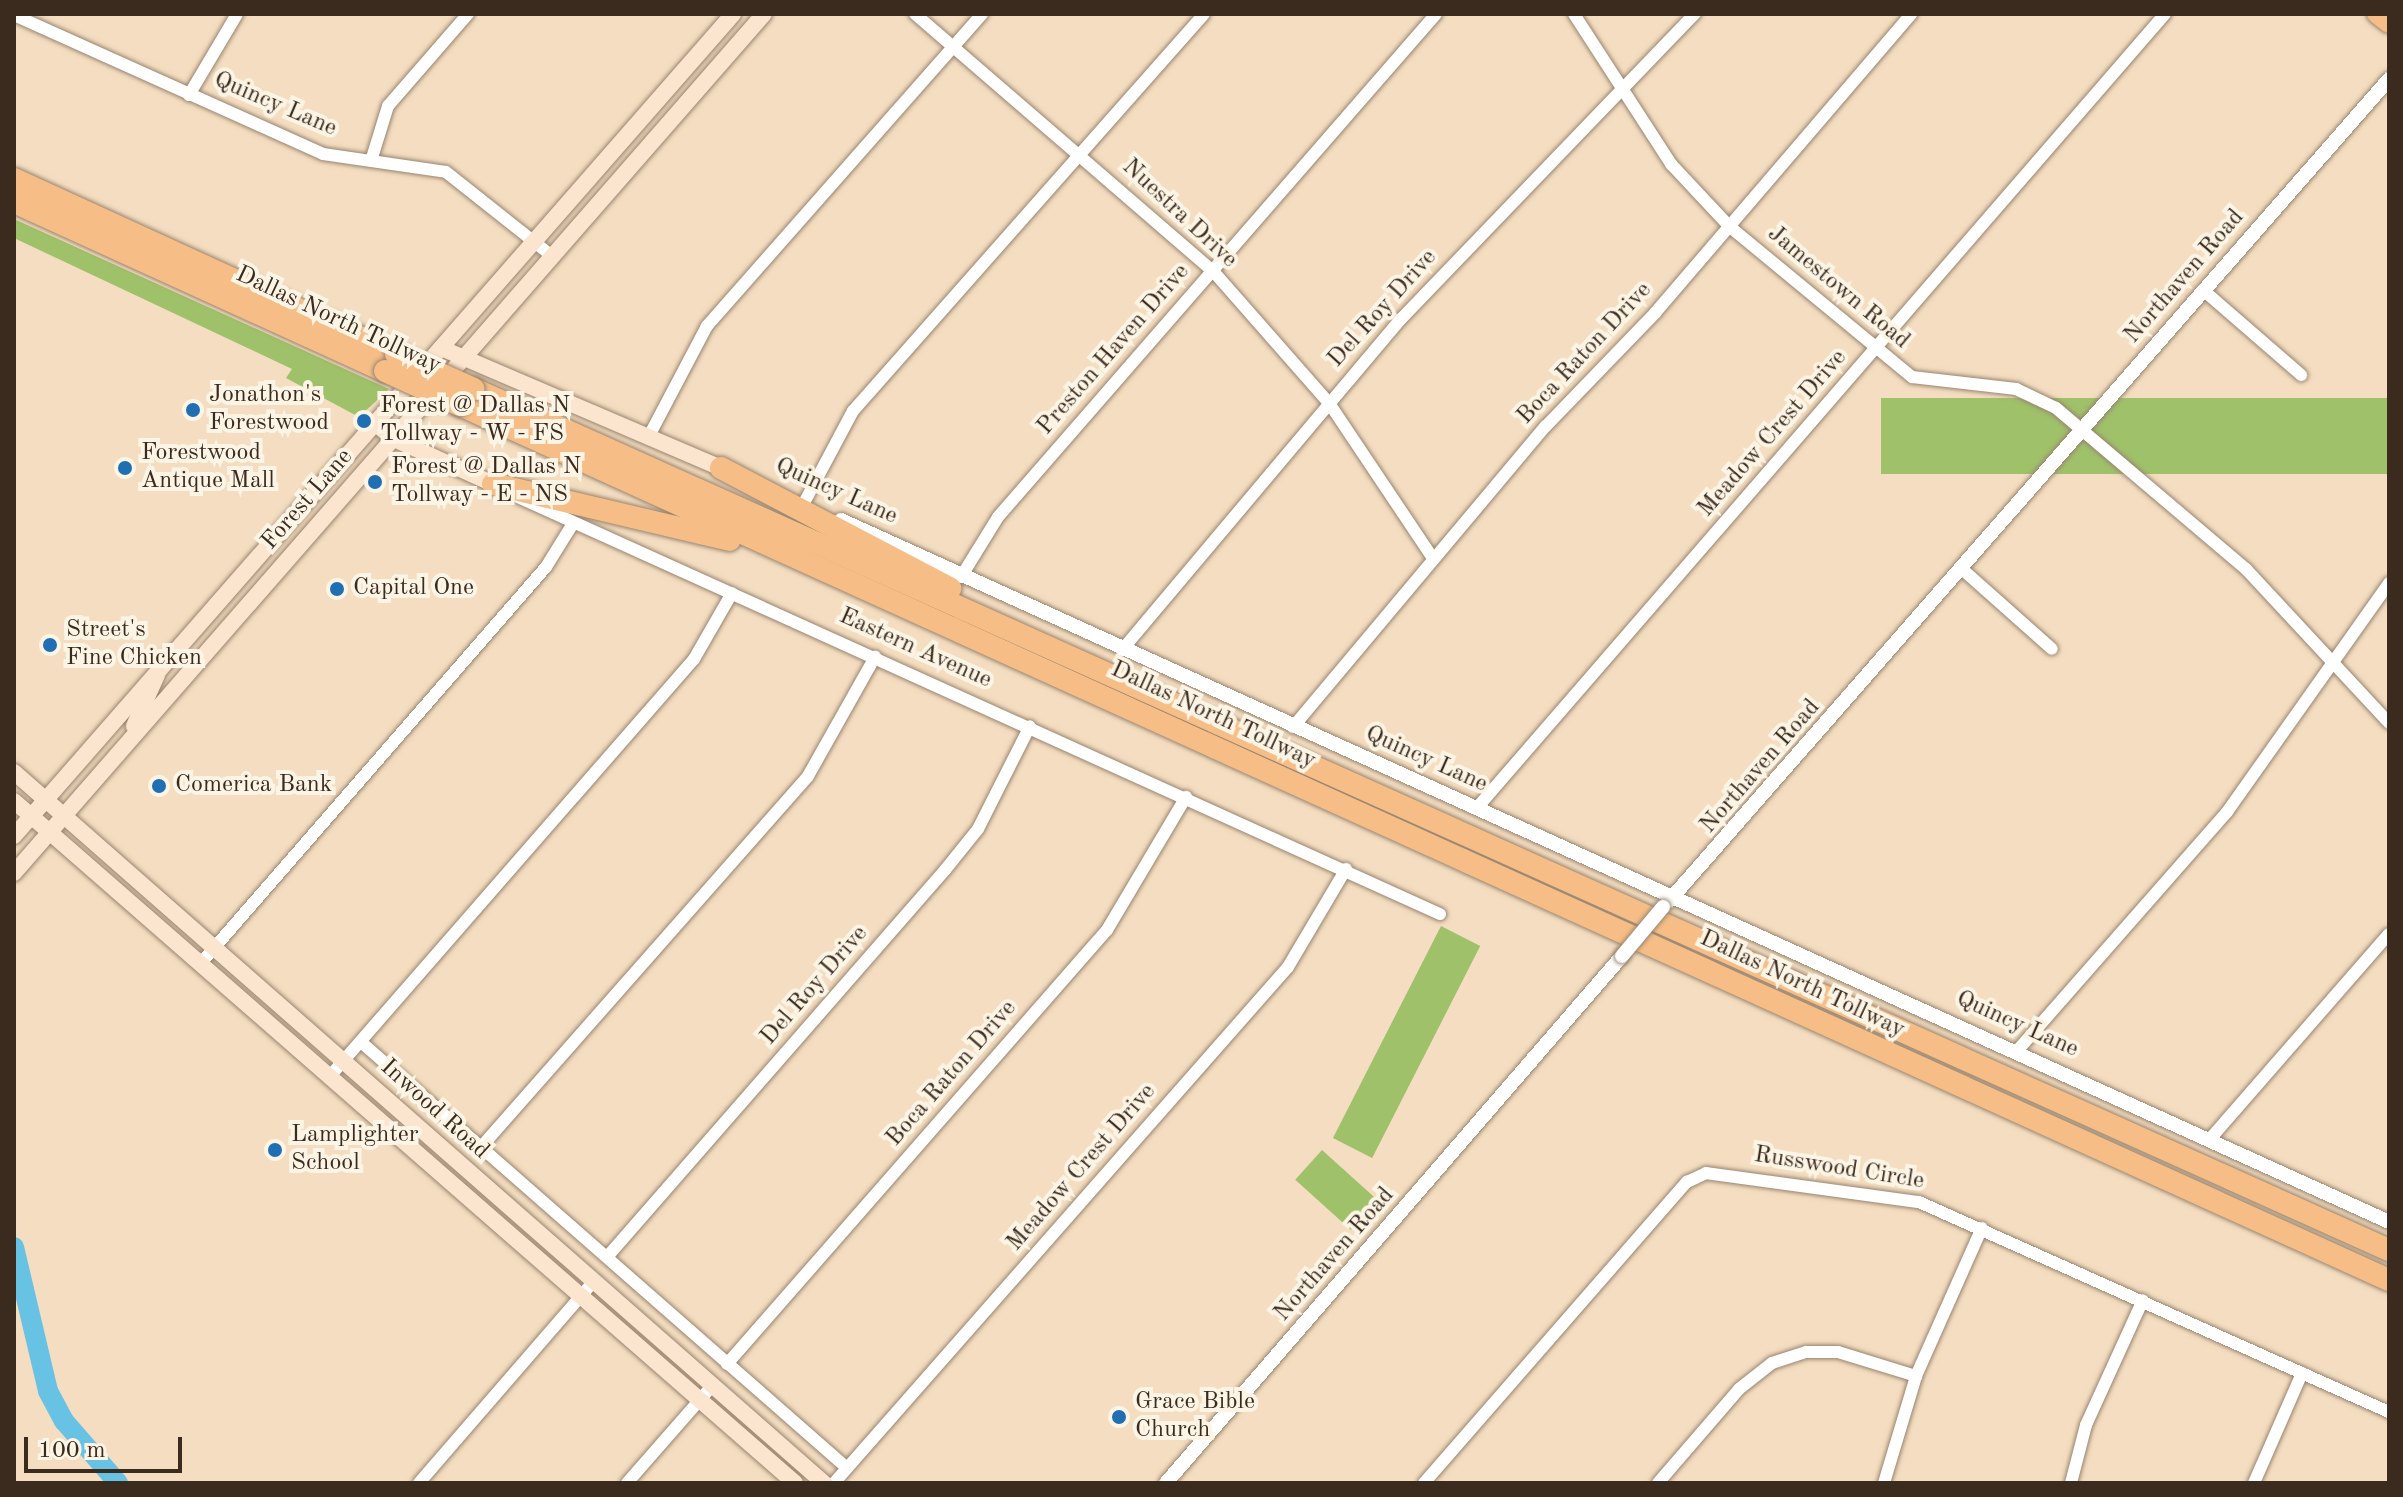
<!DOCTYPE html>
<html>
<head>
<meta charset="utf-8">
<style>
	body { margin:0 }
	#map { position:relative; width:2403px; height:1497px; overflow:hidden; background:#f4ddc0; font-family:"Old Standard TT",serif }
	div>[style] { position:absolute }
	.green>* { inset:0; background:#9fc16a; transform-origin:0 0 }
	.river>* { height:20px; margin:-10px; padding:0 10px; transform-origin:10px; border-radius:10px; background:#67c2e4 }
	.roads { filter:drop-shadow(0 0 2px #98846f) drop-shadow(0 0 2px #98846f) }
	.minor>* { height:12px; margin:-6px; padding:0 6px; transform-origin:6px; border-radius:6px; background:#fff }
	.tertiary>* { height:14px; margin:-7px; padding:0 7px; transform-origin:7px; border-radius:7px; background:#fff }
	.secondary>* { height:16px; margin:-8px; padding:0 8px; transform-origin:8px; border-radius:8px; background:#fbe5cf }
	.primary>* { height:18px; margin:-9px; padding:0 9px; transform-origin:9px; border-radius:9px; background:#f6be86 }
	.motorway>* { height:22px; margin:-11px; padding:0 11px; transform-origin:11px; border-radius:11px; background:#f6be86 }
	.bridges { filter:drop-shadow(0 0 2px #98846f) drop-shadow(0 0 2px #98846f) }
	.tertiary-bridge>* { height:14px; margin:-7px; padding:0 7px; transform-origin:7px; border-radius:7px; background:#fff }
	.motorway-bridge>* { height:22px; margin:-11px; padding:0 11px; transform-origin:11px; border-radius:11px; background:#f6be86 }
	.dots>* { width:22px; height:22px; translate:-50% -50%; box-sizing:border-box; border:4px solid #fcf5e5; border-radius:50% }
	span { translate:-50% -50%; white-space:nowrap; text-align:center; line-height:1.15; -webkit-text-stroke:8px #fcf5e5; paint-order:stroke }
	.street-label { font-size:24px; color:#3b2a1e }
	.poi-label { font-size:24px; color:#3b2a1e }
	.left { translate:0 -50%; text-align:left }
	.frame { position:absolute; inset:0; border:16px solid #3b2a1e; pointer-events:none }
	.scale { position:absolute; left:24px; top:1437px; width:158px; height:36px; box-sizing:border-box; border:4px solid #3b2a1e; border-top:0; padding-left:10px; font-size:24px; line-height:28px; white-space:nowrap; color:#3b2a1e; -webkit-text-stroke:6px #fcf5e5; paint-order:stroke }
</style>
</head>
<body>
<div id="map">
	<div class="green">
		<div style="clip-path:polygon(14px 219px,389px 389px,359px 417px,286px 378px,292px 369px,14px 238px)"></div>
		<div style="left:2389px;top:398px;width:76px;height:508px;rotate:90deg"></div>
		<div style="left:1441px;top:926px;width:44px;height:238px;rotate:27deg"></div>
		<div style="left:1322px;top:1150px;width:75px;height:40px;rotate:42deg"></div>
	</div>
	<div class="river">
		<div style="left:14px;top:1247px;width:148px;rotate:76.7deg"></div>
		<div style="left:48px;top:1391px;width:34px;rotate:62deg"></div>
		<div style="left:64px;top:1421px;width:82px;rotate:48.9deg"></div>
	</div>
	<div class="roads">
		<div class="minor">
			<div style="left:915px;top:14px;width:394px;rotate:40.8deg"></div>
			<div style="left:1213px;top:271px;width:176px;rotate:48.7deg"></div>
			<div style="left:1329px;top:403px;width:185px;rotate:56.2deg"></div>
			<div style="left:1574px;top:14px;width:179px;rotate:57.1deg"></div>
			<div style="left:1671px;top:164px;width:86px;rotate:46.9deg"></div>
			<div style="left:1730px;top:227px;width:236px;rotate:39.5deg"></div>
			<div style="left:1912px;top:377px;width:105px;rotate:6.6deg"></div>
			<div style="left:2016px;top:389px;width:44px;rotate:25.4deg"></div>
			<div style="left:2056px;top:408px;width:249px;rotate:40.3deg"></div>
			<div style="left:2246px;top:569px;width:210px;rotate:47.1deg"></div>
			<div style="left:14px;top:15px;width:339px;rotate:24.2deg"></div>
			<div style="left:323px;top:154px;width:124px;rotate:8.3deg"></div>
			<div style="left:446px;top:172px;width:135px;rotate:38.4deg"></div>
			<div style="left:189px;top:95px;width:94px;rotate:-59.3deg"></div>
			<div style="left:371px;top:161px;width:58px;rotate:-72.8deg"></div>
			<div style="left:388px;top:106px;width:122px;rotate:-49deg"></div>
			<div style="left:2203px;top:290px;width:130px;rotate:40.9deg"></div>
			<div style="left:649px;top:436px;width:124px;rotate:-62.2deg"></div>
			<div style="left:707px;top:326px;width:416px;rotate:-48.6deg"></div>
			<div style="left:518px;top:497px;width:1012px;rotate:24.34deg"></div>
			<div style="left:804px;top:503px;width:104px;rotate:-62deg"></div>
			<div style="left:853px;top:411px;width:530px;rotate:-48.52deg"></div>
			<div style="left:1962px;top:569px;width:120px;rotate:41.6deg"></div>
			<div style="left:961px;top:577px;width:70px;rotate:-58.3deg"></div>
			<div style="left:998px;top:517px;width:667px;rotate:-48.95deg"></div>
			<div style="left:1122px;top:650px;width:433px;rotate:-49.9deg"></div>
			<div style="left:1401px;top:319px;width:424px;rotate:-46.1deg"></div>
			<div style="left:1293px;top:727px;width:393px;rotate:-50deg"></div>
			<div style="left:1546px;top:426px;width:157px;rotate:-46deg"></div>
			<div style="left:1655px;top:313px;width:394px;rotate:-49.4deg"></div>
			<div style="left:1476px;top:809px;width:1052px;rotate:-49.09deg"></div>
			<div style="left:201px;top:963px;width:525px;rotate:-48.94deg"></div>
			<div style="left:546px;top:567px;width:49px;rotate:-58.2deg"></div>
			<div style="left:361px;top:1042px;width:646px;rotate:41.24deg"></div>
			<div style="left:2017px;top:1051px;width:318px;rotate:-48.7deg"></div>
			<div style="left:2227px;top:812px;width:281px;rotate:-54.7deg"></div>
			<div style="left:331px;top:1075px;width:552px;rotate:-48.89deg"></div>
			<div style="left:694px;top:659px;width:76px;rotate:-60.1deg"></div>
			<div style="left:2210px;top:1139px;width:272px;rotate:-48.9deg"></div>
			<div style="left:482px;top:1146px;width:493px;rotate:-48.6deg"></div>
			<div style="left:808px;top:776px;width:137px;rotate:-60.6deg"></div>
			<div style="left:607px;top:1257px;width:514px;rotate:-48.87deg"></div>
			<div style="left:945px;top:870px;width:53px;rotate:-51.2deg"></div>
			<div style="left:978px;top:829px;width:115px;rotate:-63.2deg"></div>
			<div style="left:727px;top:1364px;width:577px;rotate:-48.8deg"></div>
			<div style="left:1107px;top:930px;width:155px;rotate:-59.3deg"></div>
			<div style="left:419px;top:1483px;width:264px;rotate:-49.1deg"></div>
			<div style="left:627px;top:1483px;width:129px;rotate:-48.8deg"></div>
			<div style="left:834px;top:1483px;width:687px;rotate:-48.66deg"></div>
			<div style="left:1288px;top:967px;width:114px;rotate:-59.4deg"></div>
			<div style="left:1424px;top:1483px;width:400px;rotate:-48.9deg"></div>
			<div style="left:1687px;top:1182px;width:21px;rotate:-25deg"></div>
			<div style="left:1706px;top:1173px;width:215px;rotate:7.8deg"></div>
			<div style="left:1919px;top:1202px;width:515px;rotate:24.08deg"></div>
			<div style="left:1658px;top:1483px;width:124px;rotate:-49.2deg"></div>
			<div style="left:1739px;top:1389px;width:42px;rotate:-38.2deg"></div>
			<div style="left:1772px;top:1363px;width:36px;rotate:-18deg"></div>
			<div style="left:1806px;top:1352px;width:32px"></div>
			<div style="left:1838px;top:1352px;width:82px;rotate:17.1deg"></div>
			<div style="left:1884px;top:1483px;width:112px;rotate:-73.3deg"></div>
			<div style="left:1916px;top:1376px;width:162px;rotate:-66deg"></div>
			<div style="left:2071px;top:1483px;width:60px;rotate:-75.5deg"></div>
			<div style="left:2086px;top:1425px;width:137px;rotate:-65.5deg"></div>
			<div style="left:2254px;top:1483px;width:120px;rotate:-66.4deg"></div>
		</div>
		<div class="tertiary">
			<div style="left:841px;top:520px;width:1700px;rotate:24.39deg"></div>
			<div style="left:1669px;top:901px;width:1093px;rotate:-48.78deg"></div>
			<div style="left:1166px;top:1483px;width:697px;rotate:-49.13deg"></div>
		</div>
		<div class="secondary">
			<div style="left:441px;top:348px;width:305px;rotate:23.2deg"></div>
			<div style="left:375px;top:423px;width:25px;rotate:40deg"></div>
			<div style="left:394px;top:439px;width:109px;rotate:24.4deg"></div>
			<div style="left:134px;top:726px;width:56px;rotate:-65.7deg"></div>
			<div style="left:14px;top:772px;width:1078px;rotate:41.28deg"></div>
			<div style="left:14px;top:801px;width:1037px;rotate:41.13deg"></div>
			<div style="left:14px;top:836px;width:1092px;rotate:-48.82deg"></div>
			<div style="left:14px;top:873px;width:1140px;rotate:-48.88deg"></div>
		</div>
		<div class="primary">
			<div style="left:2376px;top:14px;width:16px;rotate:38deg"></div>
		</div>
		<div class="motorway">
			<div style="left:14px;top:179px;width:420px;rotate:24.6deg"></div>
			<div style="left:14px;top:202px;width:408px;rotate:24.5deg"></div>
			<div style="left:474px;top:389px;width:2100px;rotate:24.21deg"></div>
			<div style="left:460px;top:405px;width:2118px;rotate:24.4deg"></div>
			<div style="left:721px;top:468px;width:259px;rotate:27.7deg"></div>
			<div style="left:493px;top:484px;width:243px;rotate:13.3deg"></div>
		</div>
	</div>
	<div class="bridges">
		<div class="tertiary-bridge">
			<div style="left:1622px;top:956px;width:64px;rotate:-50.1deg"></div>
		</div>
		<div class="motorway-bridge">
			<div style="left:396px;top:354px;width:85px;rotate:24.2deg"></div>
			<div style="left:385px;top:371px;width:82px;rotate:24.4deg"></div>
		</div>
	</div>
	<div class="dots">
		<div style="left:193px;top:410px;background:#1f6fb2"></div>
		<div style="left:364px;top:421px;background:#1f6fb2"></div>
		<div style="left:125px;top:468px;background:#1f6fb2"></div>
		<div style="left:375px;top:482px;background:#1f6fb2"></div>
		<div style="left:337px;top:589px;background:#1f6fb2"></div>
		<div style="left:50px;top:645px;background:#1f6fb2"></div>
		<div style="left:159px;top:786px;background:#1f6fb2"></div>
		<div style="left:275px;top:1150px;background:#1f6fb2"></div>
		<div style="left:1119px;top:1417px;background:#1f6fb2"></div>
	</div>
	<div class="street-label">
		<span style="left:275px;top:105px;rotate:23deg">Quincy Lane</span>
		<span style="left:1179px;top:214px;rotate:43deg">Nuestra Drive</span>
		<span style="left:2185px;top:277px;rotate:-49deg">Northaven Road</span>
		<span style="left:1838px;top:288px;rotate:40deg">Jamestown Road</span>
		<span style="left:1383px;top:309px;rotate:-48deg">Del Roy Drive</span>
		<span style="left:338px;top:321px;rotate:25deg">Dallas North Tollway</span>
		<span style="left:1114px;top:350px;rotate:-49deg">Preston Haven Drive</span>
		<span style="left:1585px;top:354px;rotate:-47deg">Boca Raton Drive</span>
		<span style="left:1773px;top:434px;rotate:-49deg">Meadow Crest Drive</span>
		<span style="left:836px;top:492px;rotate:24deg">Quincy Lane</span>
		<span style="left:308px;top:500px;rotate:-49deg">Forest Lane</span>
		<span style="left:915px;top:649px;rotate:24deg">Eastern Avenue</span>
		<span style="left:1213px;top:716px;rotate:25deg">Dallas North Tollway</span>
		<span style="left:1426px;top:760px;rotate:24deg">Quincy Lane</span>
		<span style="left:1761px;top:767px;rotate:-49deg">Northaven Road</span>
		<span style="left:1802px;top:985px;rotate:25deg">Dallas North Tollway</span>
		<span style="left:815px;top:986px;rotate:-49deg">Del Roy Drive</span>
		<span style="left:2017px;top:1025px;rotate:24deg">Quincy Lane</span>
		<span style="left:952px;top:1074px;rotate:-49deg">Boca Raton Drive</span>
		<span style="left:434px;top:1110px;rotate:42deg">Inwood Road</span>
		<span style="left:1082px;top:1168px;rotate:-49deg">Meadow Crest Drive</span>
		<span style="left:1839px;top:1169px;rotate:9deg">Russwood Circle</span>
		<span style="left:1335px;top:1255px;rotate:-49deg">Northaven Road</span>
	</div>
	<div class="poi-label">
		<span class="left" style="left:209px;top:410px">Jonathon's<br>Forestwood</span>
		<span class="left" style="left:380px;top:421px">Forest @ Dallas N<br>Tollway - W - FS</span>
		<span class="left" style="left:141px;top:468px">Forestwood<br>Antique Mall</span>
		<span class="left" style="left:391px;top:482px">Forest @ Dallas N<br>Tollway - E - NS</span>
		<span class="left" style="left:353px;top:589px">Capital One</span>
		<span class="left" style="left:66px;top:645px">Street's<br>Fine Chicken</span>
		<span class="left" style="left:175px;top:786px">Comerica Bank</span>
		<span class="left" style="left:291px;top:1150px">Lamplighter<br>School</span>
		<span class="left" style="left:1135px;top:1417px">Grace Bible<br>Church</span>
	</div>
	<div class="frame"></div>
	<div class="scale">100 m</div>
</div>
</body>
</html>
